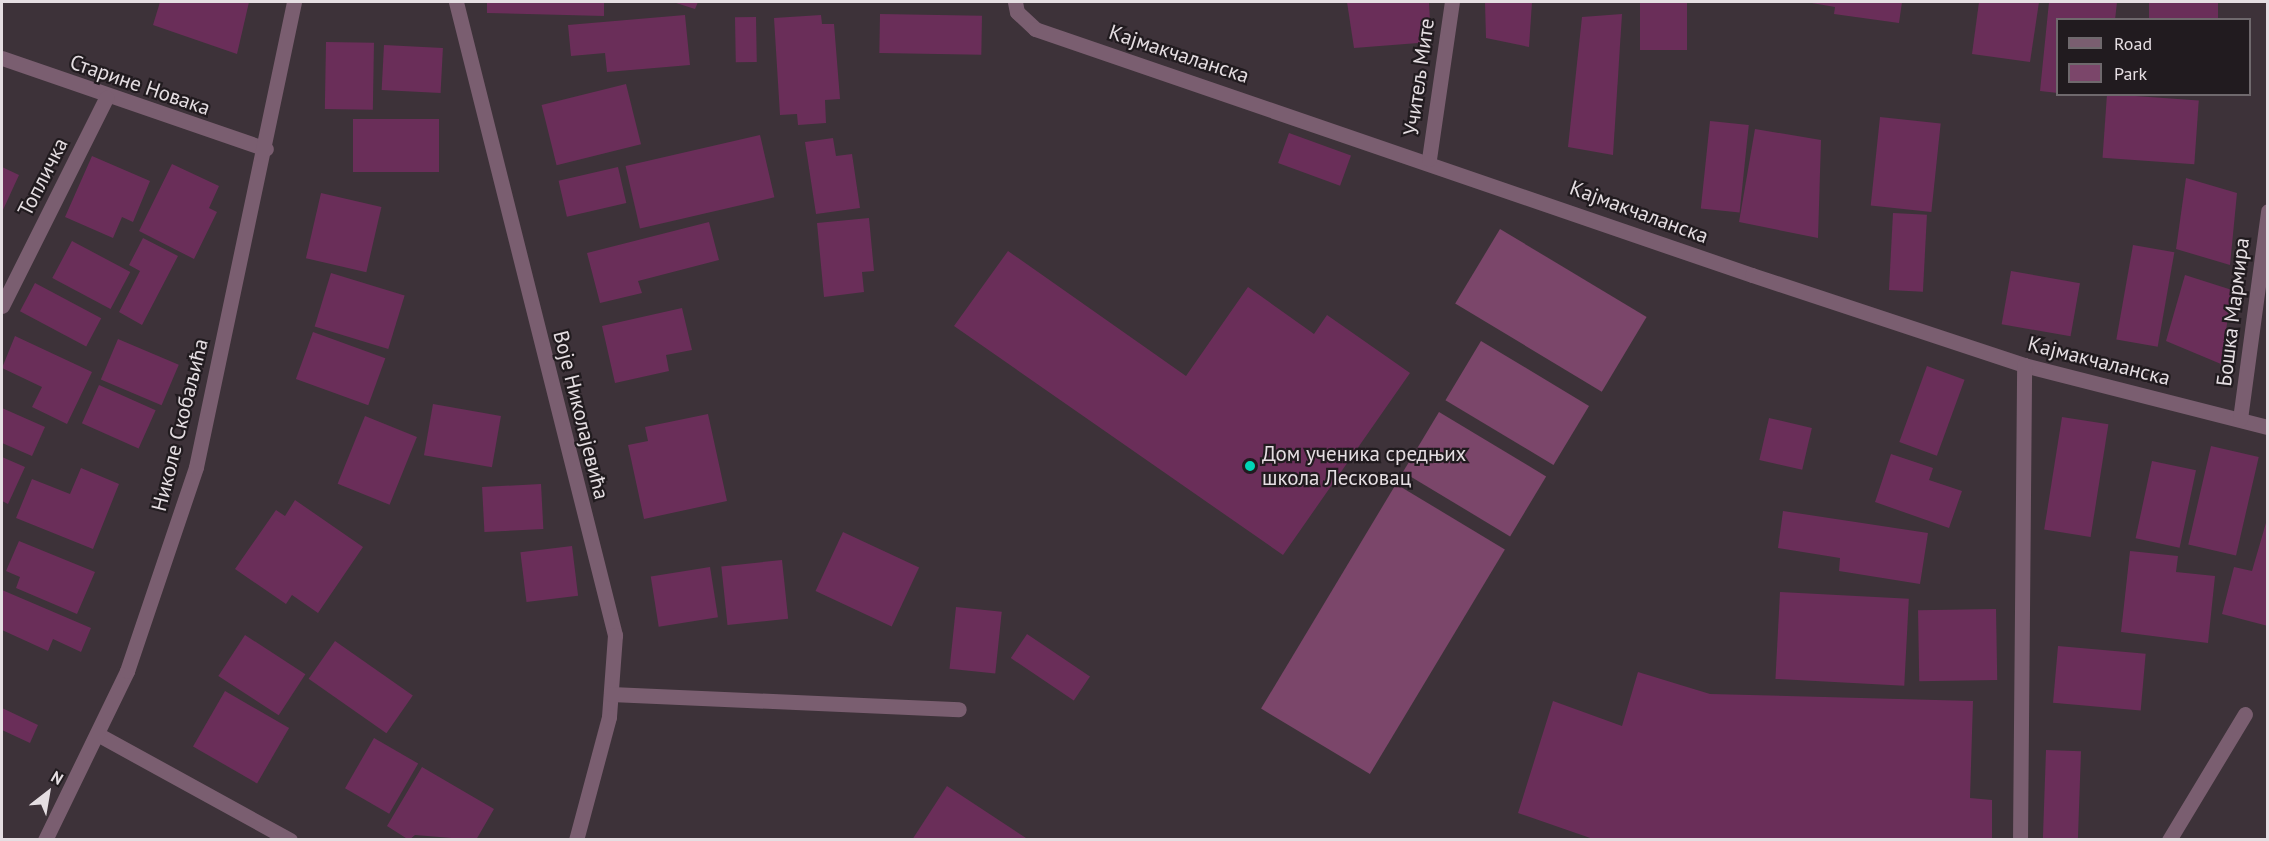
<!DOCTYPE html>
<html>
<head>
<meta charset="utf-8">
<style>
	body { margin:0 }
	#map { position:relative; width:2269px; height:841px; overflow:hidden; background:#3d3239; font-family:"PT Sans",sans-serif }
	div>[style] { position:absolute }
	.green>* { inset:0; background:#7b466a; transform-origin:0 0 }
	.building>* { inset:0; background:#6a2e59; transform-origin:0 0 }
	.minor>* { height:15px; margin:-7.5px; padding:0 7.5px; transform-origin:7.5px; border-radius:7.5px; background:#7a5e70 }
	.dots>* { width:16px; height:16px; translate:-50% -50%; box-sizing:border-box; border:3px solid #211b1f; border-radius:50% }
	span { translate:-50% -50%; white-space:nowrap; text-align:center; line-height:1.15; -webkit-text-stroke:4.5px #211b1f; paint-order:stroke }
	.street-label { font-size:21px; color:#e5dee2 }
	.poi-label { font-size:21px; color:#e5dee2 }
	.left { translate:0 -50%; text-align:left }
	.frame { position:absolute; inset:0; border:3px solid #e5dee2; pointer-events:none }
	.legend { position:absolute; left:2056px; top:18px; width:195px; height:78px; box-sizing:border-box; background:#211b1f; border:2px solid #6f696d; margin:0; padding:8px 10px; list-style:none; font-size:18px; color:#e5dee2 }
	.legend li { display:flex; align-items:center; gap:12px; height:30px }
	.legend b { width:30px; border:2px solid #6f696d }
	.north { position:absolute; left:18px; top:763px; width:60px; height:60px; -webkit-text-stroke:4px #211b1f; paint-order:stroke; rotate:31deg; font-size:16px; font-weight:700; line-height:24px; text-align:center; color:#e5dee2 }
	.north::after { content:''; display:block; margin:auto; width:21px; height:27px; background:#e5dee2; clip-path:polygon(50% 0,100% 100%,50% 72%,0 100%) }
</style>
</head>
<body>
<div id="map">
	<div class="green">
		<div style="left:1500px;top:229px;width:171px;height:87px;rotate:31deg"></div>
		<div style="left:1481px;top:341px;width:126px;height:69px;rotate:31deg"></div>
		<div style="left:1439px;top:412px;width:125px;height:70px;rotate:31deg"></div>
		<div style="left:1396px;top:484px;width:127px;height:262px;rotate:31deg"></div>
	</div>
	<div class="building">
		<div style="clip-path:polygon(160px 2px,249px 2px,237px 54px,153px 25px)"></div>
		<div style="clip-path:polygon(487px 2px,604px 2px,604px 16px,487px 13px)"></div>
		<div style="clip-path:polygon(673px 2px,698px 2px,695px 9px)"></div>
		<div style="clip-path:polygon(1347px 2px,1429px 2px,1431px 42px,1354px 48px)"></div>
		<div style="clip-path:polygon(1485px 2px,1532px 2px,1529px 47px,1486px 38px)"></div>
		<div style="left:1640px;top:2px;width:47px;height:48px"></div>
		<div style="clip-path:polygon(1806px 2px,1902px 2px,1899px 23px,1834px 14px,1835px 7px)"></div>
		<div style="clip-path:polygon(1979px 2px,2039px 2px,2030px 62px,1972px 54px)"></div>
		<div style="clip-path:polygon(2049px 2px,2117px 2px,2115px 20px,2058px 20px,2058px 93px,2040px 91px)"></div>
		<div style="left:2149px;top:2px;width:69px;height:18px"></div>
		<div style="left:880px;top:14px;width:102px;height:39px;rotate:1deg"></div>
		<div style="clip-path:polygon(1622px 14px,1613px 155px,1568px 147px,1582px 17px)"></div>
		<div style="clip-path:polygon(685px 15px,690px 65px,607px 72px,605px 53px,571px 56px,568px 25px)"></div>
		<div style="clip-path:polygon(821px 15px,822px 24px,834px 24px,840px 99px,825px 100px,826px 123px,798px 125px,797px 114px,780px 115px,774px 18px)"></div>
		<div style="left:756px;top:17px;width:45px;height:21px;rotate:89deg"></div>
		<div style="left:326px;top:42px;width:48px;height:67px;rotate:1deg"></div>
		<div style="left:384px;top:45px;width:59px;height:45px;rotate:3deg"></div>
		<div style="left:626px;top:84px;width:62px;height:87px;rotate:76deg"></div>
		<div style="left:2107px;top:94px;width:92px;height:64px;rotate:4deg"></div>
		<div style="left:1880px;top:117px;width:61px;height:89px;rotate:6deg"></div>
		<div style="left:353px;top:119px;width:86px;height:53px"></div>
		<div style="left:1710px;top:121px;width:39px;height:88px;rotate:6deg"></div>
		<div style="clip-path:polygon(1755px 129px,1821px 140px,1818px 238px,1739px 222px)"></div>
		<div style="left:1289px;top:133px;width:66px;height:32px;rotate:20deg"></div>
		<div style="left:760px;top:135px;width:64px;height:138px;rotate:77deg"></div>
		<div style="clip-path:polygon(833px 138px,836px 156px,852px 154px,860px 208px,816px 214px,805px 142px)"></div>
		<div style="clip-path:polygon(92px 156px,150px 181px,133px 222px,122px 217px,113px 238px,65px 217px)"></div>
		<div style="clip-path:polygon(172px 164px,219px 186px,209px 208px,217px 212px,194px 259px,139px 231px)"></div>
		<div style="clip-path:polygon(2px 167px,19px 175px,2px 212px)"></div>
		<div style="left:618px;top:167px;width:37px;height:61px;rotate:77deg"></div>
		<div style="clip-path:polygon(2186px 178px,2237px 193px,2230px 265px,2176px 249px)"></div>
		<div style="left:321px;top:193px;width:62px;height:67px;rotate:13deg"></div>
		<div style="left:1893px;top:213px;width:34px;height:77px;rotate:3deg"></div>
		<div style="clip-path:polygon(869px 218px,874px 271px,862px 272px,864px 292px,824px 297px,817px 223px)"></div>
		<div style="clip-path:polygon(709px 222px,719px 260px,638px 281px,642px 293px,600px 303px,587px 253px)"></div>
		<div style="clip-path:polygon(143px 238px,178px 256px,142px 325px,119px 312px,140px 271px,129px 265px)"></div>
		<div style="left:72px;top:241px;width:66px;height:42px;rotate:28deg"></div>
		<div style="left:2133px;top:245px;width:42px;height:96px;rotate:10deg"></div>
		<div style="clip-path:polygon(1008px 251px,1186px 376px,1248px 287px,1314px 334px,1327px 315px,1410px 373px,1283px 555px,954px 326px)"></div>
		<div style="left:2011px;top:271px;width:70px;height:54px;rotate:10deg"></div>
		<div style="left:331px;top:273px;width:77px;height:56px;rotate:17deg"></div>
		<div style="clip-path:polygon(2185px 275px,2232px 290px,2221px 364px,2166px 341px)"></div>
		<div style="left:35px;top:283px;width:75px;height:32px;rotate:28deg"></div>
		<div style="clip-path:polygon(682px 308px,692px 350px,666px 355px,669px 371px,615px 383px,602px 326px)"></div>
		<div style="left:313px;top:332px;width:77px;height:50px;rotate:20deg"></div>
		<div style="clip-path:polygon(15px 336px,92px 372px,67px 424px,32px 407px,42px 387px,2px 368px)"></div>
		<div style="left:118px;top:339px;width:66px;height:44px;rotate:23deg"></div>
		<div style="left:1927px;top:366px;width:40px;height:81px;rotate:20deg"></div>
		<div style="left:99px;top:385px;width:62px;height:42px;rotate:24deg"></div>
		<div style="left:433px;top:404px;width:69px;height:52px;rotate:10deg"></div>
		<div style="clip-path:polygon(2px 408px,45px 427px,32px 456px,2px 443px)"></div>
		<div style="clip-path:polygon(708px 414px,727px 501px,644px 519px,628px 445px,648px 441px,645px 427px)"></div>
		<div style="left:365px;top:416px;width:56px;height:73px;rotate:22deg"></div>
		<div style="left:2062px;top:417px;width:47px;height:114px;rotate:9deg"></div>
		<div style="left:1769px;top:418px;width:44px;height:43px;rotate:13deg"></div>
		<div style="left:2211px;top:446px;width:49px;height:101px;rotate:13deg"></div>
		<div style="clip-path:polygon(1891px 454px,1933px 468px,1929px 480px,1962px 491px,1949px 528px,1875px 502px)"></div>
		<div style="clip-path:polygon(2px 457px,25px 467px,8px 504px,2px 501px)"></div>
		<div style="left:2152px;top:461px;width:45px;height:79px;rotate:12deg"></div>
		<div style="clip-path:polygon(81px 468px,119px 484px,93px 549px,16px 518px,32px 479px,70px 494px)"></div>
		<div style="left:541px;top:484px;width:45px;height:59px;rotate:87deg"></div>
		<div style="clip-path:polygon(295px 500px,363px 547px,318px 613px,292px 595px,286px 604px,235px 569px,276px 510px,285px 516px)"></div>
		<div style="clip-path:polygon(1783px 511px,1928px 533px,1920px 584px,1839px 571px,1840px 558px,1778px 548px)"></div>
		<div style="clip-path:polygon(2268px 516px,2268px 626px,2222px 614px,2234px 567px,2252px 571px)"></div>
		<div style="left:843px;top:532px;width:84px;height:65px;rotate:25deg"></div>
		<div style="clip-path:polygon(19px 541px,95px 572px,77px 614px,16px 588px,20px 577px,6px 571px)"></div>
		<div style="left:572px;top:546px;width:50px;height:52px;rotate:83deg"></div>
		<div style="clip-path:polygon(2130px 551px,2178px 556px,2176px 572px,2215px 576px,2208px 643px,2121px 632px)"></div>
		<div style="left:782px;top:560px;width:59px;height:61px;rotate:84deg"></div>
		<div style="left:710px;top:567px;width:51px;height:60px;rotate:81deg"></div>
		<div style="clip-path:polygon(2px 590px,91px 628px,81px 652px,53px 639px,48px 651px,2px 630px)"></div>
		<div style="left:1780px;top:592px;width:129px;height:87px;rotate:3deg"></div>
		<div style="left:956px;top:607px;width:46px;height:62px;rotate:6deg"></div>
		<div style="left:1996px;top:609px;width:71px;height:78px;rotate:89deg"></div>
		<div style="left:1027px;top:634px;width:76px;height:29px;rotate:34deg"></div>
		<div style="left:245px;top:635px;width:72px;height:49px;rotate:33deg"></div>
		<div style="left:335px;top:641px;width:95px;height:46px;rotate:35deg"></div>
		<div style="left:2058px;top:646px;width:88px;height:57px;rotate:5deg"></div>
		<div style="clip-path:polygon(1638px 672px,1710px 694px,1973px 701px,1970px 798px,1992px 800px,1992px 840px,1596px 840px,1518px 813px,1553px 701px,1622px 726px)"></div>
		<div style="left:225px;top:691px;width:74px;height:64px;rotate:30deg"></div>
		<div style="clip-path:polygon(2px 708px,38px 725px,30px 743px,2px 730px)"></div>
		<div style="left:374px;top:738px;width:51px;height:58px;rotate:30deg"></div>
		<div style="left:2046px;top:750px;width:35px;height:90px;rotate:2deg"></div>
		<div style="clip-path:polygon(422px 767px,494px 809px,476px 840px,415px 835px,409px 840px,387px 826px)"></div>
		<div style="clip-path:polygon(947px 786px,1029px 840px,912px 840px)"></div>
	</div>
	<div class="minor">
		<div style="left:456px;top:2px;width:653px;rotate:75.9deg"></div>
		<div style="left:615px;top:635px;width:82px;rotate:94.2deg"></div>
		<div style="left:609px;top:717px;width:127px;rotate:105deg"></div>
		<div style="left:1015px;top:2px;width:10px;rotate:79deg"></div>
		<div style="left:1017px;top:12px;width:25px;rotate:43deg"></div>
		<div style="left:1035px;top:29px;width:758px;rotate:18.94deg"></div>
		<div style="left:1752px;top:275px;width:287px;rotate:18.3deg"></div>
		<div style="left:2024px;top:365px;width:252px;rotate:14.3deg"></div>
		<div style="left:2px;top:58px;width:279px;rotate:19deg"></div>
		<div style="left:1429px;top:159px;width:159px;rotate:-81.7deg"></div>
		<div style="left:2px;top:306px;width:233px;rotate:-63.4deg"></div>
		<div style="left:2240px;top:419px;width:210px;rotate:-82.3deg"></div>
		<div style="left:611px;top:694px;width:348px;rotate:2.5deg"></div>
		<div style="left:99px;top:735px;width:218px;rotate:28.8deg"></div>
		<div style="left:45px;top:840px;width:188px;rotate:-64.1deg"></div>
		<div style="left:127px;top:671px;width:215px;rotate:-71.3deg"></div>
		<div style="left:196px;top:467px;width:475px;rotate:-78.1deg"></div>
		<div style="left:2020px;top:840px;width:475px;rotate:-89.5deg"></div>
		<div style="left:2169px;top:840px;width:147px;rotate:-58.9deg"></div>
	</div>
	<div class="dots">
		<div style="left:1250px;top:466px;background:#00d5b7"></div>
	</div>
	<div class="street-label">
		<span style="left:1179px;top:54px;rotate:18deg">Кајмакчаланска</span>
		<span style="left:1419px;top:77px;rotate:-82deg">Учитељ Мите</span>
		<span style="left:140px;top:85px;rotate:19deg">Старине Новака</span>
		<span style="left:43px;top:177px;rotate:-63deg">Топличка</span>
		<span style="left:1639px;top:212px;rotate:20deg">Кајмакчаланска</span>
		<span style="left:2233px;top:312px;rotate:-83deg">Бошка Мармира</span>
		<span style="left:2099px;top:361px;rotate:14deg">Кајмакчаланска</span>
		<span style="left:581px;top:415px;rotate:76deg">Воје Николајевића</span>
		<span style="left:180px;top:425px;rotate:-76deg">Николе Скобаљића</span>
	</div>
	<div class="poi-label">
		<span class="left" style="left:1262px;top:466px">Дом ученика средњих<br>школа Лесковац</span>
	</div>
	<div class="frame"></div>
	<ul class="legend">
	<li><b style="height:8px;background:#7a5e70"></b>Road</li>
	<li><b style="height:16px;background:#7b466a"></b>Park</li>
	</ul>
	<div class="north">N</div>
</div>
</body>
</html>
